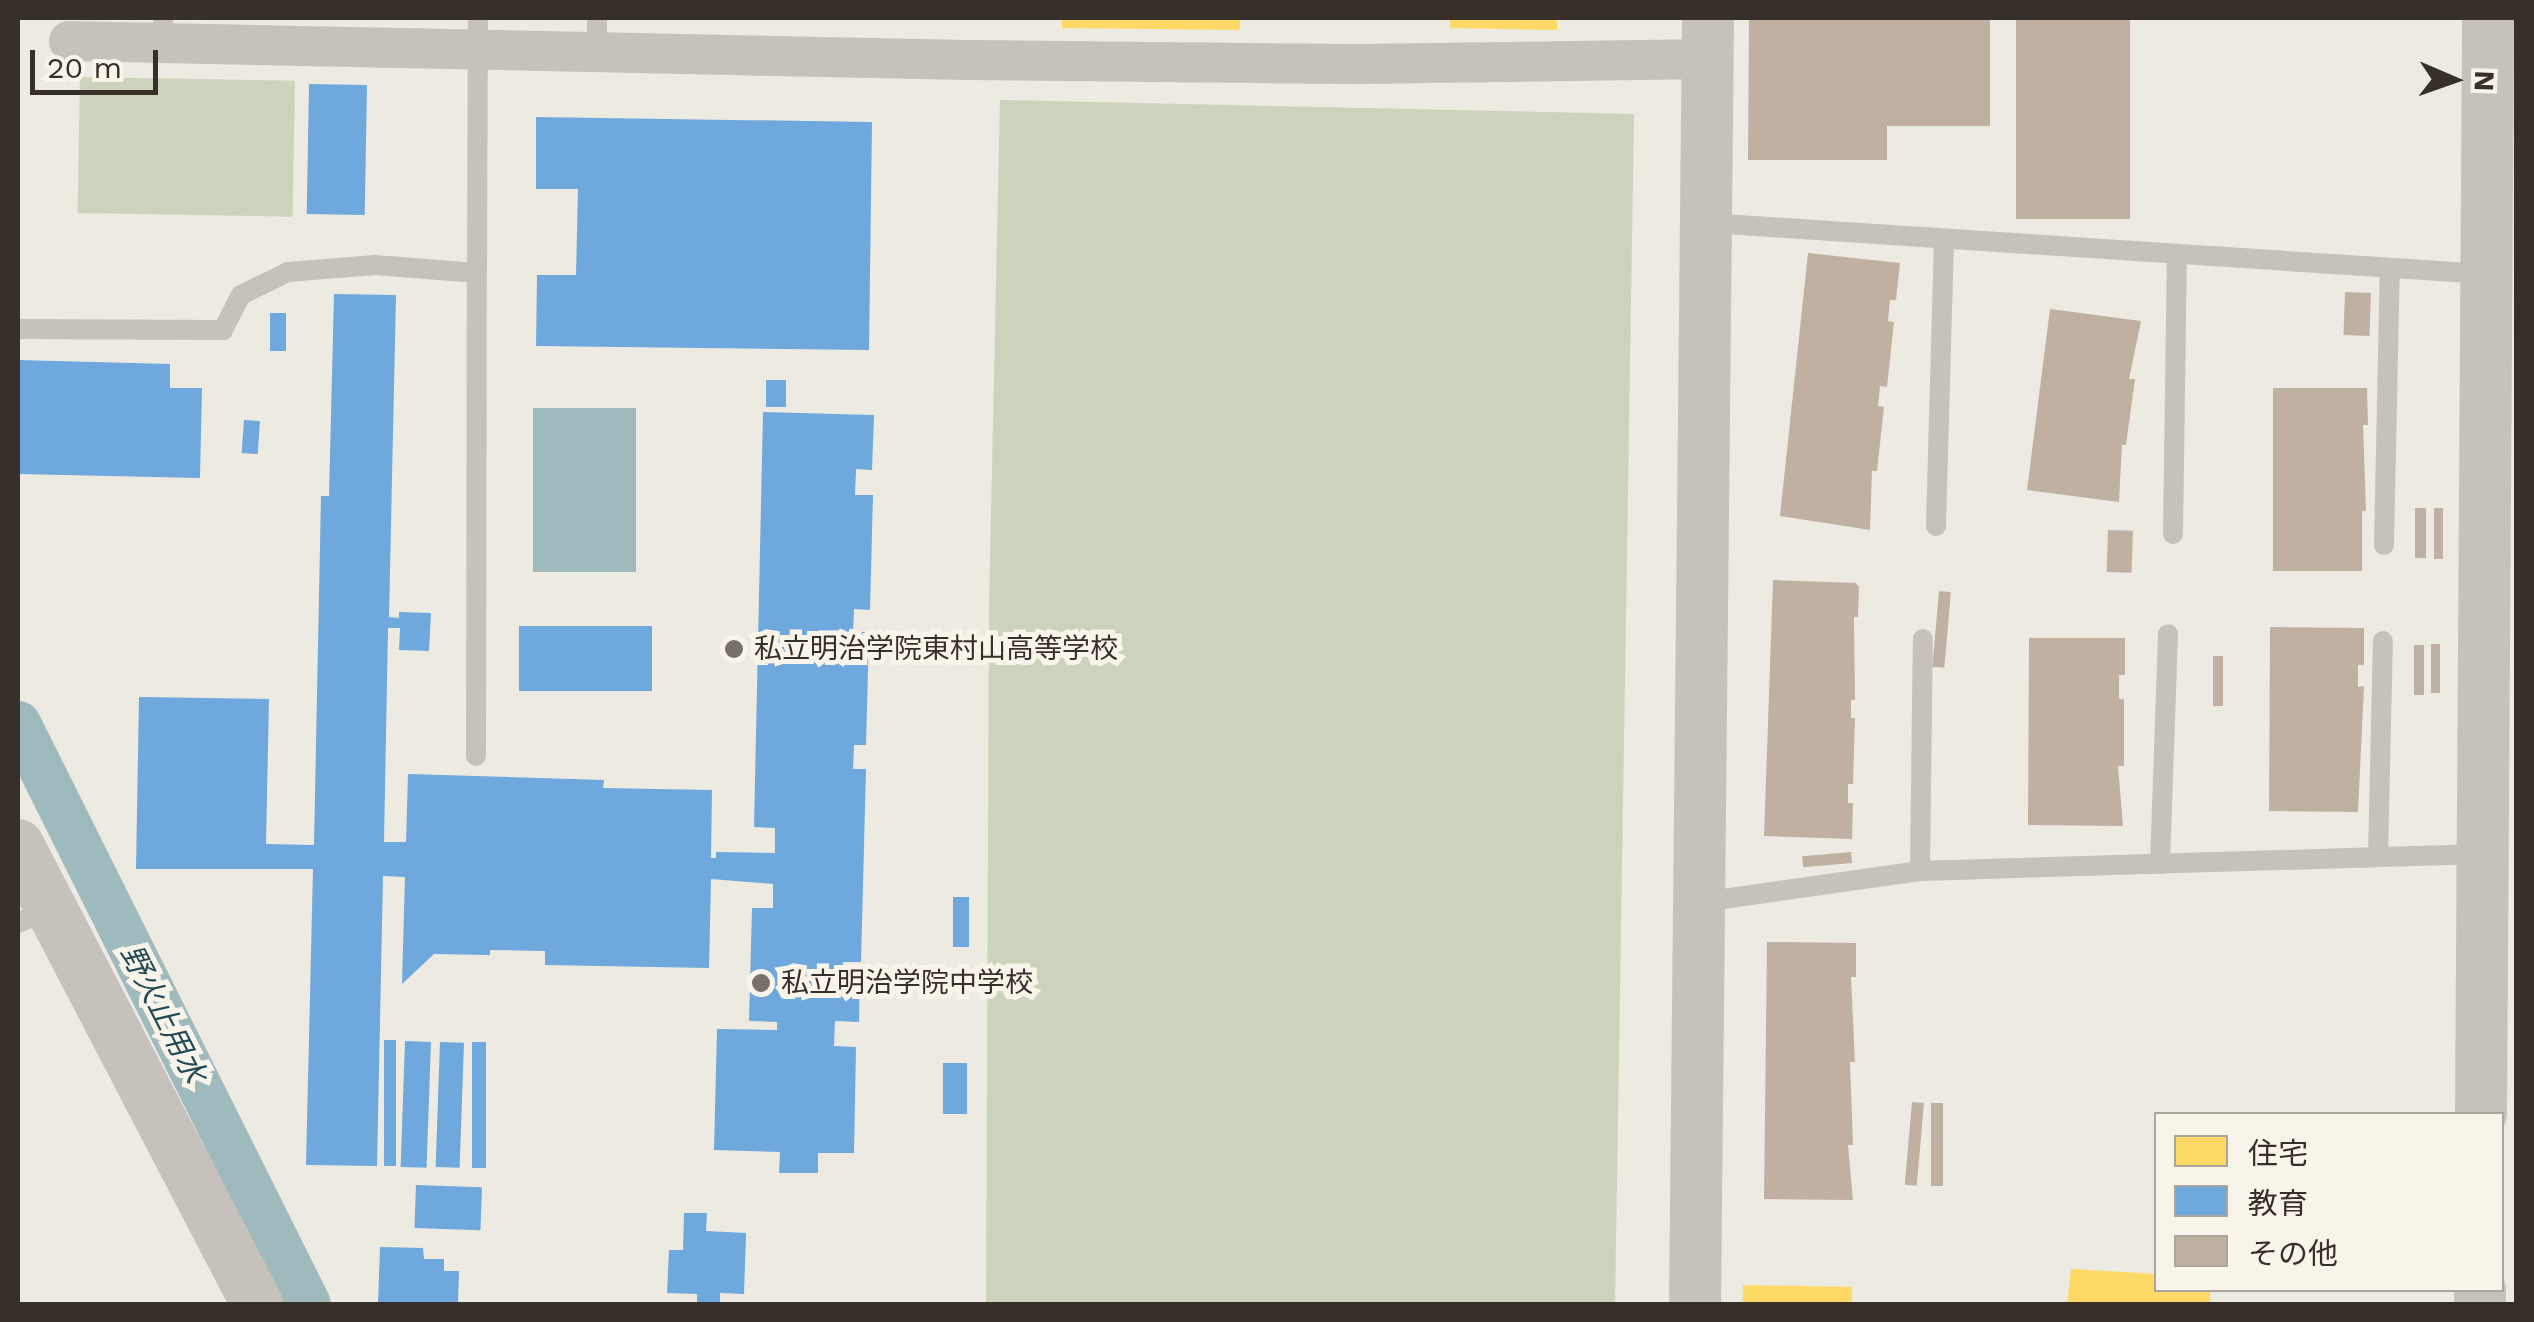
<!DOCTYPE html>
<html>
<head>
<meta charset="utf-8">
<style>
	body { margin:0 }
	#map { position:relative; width:2534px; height:1322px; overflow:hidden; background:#edeae2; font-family:"Work Sans","Noto Sans JP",sans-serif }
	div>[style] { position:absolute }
	.green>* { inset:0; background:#cbd3bd; transform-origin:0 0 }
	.water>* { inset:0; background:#9fbabd; transform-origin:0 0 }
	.homes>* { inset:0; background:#ffd966; transform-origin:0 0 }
	.schools>* { inset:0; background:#6fa8dc; transform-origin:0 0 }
	.canal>* { height:45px; margin:-22.5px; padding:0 22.5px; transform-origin:22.5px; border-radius:22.5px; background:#9fbabd }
	.building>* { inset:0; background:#c0b0a4; transform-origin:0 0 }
	.service>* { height:20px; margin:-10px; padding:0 10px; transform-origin:10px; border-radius:10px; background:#c6c1bb }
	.minor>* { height:40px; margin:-20px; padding:0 20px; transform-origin:20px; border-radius:20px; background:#c6c1bb }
	.tertiary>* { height:52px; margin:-26px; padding:0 26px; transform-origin:26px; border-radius:26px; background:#c6c1bb }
	.dots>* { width:28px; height:28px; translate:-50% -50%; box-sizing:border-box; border:5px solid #f9f4ea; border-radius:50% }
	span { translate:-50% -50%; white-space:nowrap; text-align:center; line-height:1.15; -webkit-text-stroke:10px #f9f4ea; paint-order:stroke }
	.poi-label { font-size:28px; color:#372f29 }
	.left { translate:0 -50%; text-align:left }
	.water-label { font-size:30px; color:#214c57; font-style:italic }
	.frame { position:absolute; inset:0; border:20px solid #372f29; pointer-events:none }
	.legend { position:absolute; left:2154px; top:1112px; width:350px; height:180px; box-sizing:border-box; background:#f9f4ea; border:2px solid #aba59d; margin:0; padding:12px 18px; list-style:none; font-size:30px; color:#372f29 }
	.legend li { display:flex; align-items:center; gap:20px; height:50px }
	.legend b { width:50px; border:2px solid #aba59d }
	.north { position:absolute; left:2404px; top:30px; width:100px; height:100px; -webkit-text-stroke:8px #f9f4ea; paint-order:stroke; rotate:92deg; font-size:28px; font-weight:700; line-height:40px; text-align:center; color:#372f29 }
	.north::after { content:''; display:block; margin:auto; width:35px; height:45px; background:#372f29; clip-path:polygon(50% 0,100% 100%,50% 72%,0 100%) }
	.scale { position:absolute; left:30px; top:50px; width:128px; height:45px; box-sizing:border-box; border:5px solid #372f29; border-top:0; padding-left:12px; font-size:30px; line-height:35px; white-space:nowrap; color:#372f29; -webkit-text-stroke:8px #f9f4ea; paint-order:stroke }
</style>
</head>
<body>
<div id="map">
	<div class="green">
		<div style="left:80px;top:77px;width:215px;height:136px;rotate:1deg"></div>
		<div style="clip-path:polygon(1000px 100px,1634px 114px,1615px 1304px,986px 1304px,989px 610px)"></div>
	</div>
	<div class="water">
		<div style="left:533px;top:408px;width:103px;height:164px"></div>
	</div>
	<div class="homes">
		<div style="clip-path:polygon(1062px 18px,1240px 18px,1240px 30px,1062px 28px)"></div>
		<div style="clip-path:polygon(1450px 18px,1557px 18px,1557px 30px,1450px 28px)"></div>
		<div style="clip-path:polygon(2071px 1269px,2156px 1274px,2156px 1290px,2210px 1290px,2210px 1304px,2067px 1304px)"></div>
		<div style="left:1743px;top:1285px;width:109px;height:19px;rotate:1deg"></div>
	</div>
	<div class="schools">
		<div style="left:309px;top:84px;width:58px;height:130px;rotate:1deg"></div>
		<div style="clip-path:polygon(536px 117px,872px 122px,869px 350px,536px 346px,537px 275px,576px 275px,578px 189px,536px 189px)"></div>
		<div style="clip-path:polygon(334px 294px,396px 295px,389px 617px,399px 618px,399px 612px,431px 613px,429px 651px,399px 650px,400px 628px,388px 628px,384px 842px,406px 842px,408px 774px,604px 780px,603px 788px,712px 790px,711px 858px,716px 858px,716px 852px,775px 853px,775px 828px,754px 827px,763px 412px,874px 415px,872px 470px,856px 469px,855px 495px,873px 495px,870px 610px,854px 609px,853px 632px,869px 632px,866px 745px,854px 745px,853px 769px,866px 769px,861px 962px,843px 962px,843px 971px,860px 971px,859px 1022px,835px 1021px,834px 1046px,856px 1047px,854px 1153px,818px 1153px,818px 1173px,779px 1173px,780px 1152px,714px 1150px,717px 1029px,777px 1030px,777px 1022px,749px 1021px,752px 908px,773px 908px,773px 884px,711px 879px,709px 968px,545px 965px,545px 951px,490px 950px,490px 955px,434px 954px,402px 984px,405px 877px,383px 876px,377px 1166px,306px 1165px,313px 869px,136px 869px,139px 697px,269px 699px,266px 844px,314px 845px,321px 496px,329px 496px)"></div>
		<div style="left:270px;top:313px;width:16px;height:38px"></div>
		<div style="clip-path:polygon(18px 360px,170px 364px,170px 388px,202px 388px,200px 478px,18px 474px)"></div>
		<div style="left:786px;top:380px;width:27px;height:20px;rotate:90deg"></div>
		<div style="left:244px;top:420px;width:16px;height:33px;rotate:4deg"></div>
		<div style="left:519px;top:626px;width:133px;height:65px"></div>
		<div style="left:953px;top:897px;width:16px;height:50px"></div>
		<div style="left:384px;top:1040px;width:12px;height:126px"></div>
		<div style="left:405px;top:1041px;width:26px;height:126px;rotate:2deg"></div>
		<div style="left:440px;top:1042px;width:24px;height:125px;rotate:2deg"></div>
		<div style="left:472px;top:1042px;width:14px;height:126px"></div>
		<div style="left:943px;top:1063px;width:24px;height:51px"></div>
		<div style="left:416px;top:1185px;width:66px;height:43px;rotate:2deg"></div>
		<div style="clip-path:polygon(684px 1213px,707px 1213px,706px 1231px,746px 1233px,744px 1294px,720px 1293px,720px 1304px,697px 1304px,697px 1294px,667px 1293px,669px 1250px,683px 1250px)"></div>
		<div style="clip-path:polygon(380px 1247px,423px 1248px,424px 1259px,444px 1259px,444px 1271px,459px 1271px,458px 1304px,378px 1304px)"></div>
	</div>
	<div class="canal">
		<div style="left:18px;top:723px;width:649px;rotate:63.47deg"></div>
	</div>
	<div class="building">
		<div style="clip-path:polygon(1749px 18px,1990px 18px,1990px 126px,1887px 126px,1887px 160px,1748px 160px)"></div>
		<div style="left:2016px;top:18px;width:114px;height:201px"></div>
		<div style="clip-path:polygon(1808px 253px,1900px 263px,1896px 300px,1890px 300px,1888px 321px,1894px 322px,1887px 387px,1880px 386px,1878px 406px,1884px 407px,1877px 471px,1872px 471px,1870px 530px,1780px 516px)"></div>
		<div style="left:2345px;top:292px;width:26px;height:43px;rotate:2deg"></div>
		<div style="clip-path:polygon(2050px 309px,2141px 321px,2129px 379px,2135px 379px,2126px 445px,2122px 445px,2119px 502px,2027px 490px)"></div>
		<div style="clip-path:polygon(2273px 388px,2367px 388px,2368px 425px,2363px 425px,2366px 511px,2362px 511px,2362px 571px,2273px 571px)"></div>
		<div style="left:2415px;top:508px;width:11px;height:50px"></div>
		<div style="left:2434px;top:508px;width:9px;height:51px"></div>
		<div style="left:2108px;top:530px;width:25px;height:42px;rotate:2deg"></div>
		<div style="clip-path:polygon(1773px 580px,1856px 583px,1859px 587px,1858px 617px,1854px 617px,1855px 700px,1851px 700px,1851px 718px,1855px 718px,1853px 784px,1848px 784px,1848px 803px,1853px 803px,1852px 839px,1764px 836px)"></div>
		<div style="left:1939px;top:591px;width:12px;height:76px;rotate:5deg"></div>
		<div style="clip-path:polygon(2270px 627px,2364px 628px,2364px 665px,2358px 665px,2358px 687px,2364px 686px,2358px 812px,2269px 811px)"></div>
		<div style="clip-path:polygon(2029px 638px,2125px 638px,2125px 675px,2119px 675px,2119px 699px,2124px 699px,2124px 766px,2118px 766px,2123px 826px,2028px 825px)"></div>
		<div style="left:2431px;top:644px;width:9px;height:49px"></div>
		<div style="left:2414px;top:645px;width:10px;height:50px"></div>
		<div style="left:2213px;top:656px;width:10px;height:50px"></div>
		<div style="left:1851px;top:852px;width:11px;height:49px;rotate:85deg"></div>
		<div style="clip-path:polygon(1767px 942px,1856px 943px,1856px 977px,1851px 977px,1855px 1062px,1850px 1062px,1853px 1145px,1848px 1145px,1853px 1200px,1764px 1199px)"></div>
		<div style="left:1912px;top:1102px;width:12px;height:83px;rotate:5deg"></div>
		<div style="left:1943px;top:1103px;width:83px;height:12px;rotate:90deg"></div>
	</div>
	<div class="service">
		<div style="left:163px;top:43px;width:25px;rotate:-90deg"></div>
		<div style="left:597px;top:52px;width:34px;rotate:-90deg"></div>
		<div style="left:1709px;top:223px;width:778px;rotate:3.76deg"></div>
		<div style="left:18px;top:329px;width:205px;rotate:0.3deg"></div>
		<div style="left:223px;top:330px;width:39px;rotate:-63deg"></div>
		<div style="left:241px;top:295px;width:52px;rotate:-26.1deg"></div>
		<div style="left:288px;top:272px;width:87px;rotate:-4.6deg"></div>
		<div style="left:375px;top:265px;width:102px;rotate:4.5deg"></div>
		<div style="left:477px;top:273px;width:255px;rotate:-89.8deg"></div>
		<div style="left:1936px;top:526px;width:287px;rotate:-88.4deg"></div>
		<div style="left:2173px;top:534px;width:279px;rotate:-89.2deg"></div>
		<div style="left:2384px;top:545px;width:277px;rotate:-88.8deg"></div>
		<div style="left:476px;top:756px;width:483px;rotate:-89.9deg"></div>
		<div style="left:2378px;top:857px;width:216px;rotate:-88.7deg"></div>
		<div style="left:2160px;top:864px;width:230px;rotate:-88deg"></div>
		<div style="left:1920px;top:871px;width:232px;rotate:-89.3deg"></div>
		<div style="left:1702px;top:902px;width:220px;rotate:-8.1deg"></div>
		<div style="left:1920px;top:871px;width:560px;rotate:-1.74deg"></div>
		<div style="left:18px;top:923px;width:35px;rotate:-24deg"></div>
	</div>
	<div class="minor">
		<div style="left:69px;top:41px;width:900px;rotate:1.21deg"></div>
		<div style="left:969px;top:60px;width:388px;rotate:0.6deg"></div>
		<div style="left:1357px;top:64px;width:350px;rotate:-0.8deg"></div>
	</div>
	<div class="tertiary">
		<div style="left:18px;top:845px;width:517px;rotate:62.49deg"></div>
		<div style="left:2481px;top:1114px;width:1096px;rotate:-89.63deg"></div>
		<div style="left:1695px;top:1304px;width:1286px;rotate:-89.42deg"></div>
		<div style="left:2480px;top:1304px;width:14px;rotate:-90deg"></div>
	</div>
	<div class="dots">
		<div style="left:734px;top:649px;background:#77706a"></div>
		<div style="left:761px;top:983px;background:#77706a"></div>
	</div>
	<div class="poi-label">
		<span class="left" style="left:754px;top:649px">私立明治学院東村山高等学校</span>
		<span class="left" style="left:781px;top:983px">私立明治学院中学校</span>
	</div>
	<div class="water-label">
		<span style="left:163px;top:1014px;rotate:63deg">野火止用水</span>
	</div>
	<div class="frame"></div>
	<ul class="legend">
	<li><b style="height:28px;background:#ffd966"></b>住宅</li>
	<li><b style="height:28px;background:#6fa8dc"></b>教育</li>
	<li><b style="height:28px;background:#c0b0a4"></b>その他</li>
	</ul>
	<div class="north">N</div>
	<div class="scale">20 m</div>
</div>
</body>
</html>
